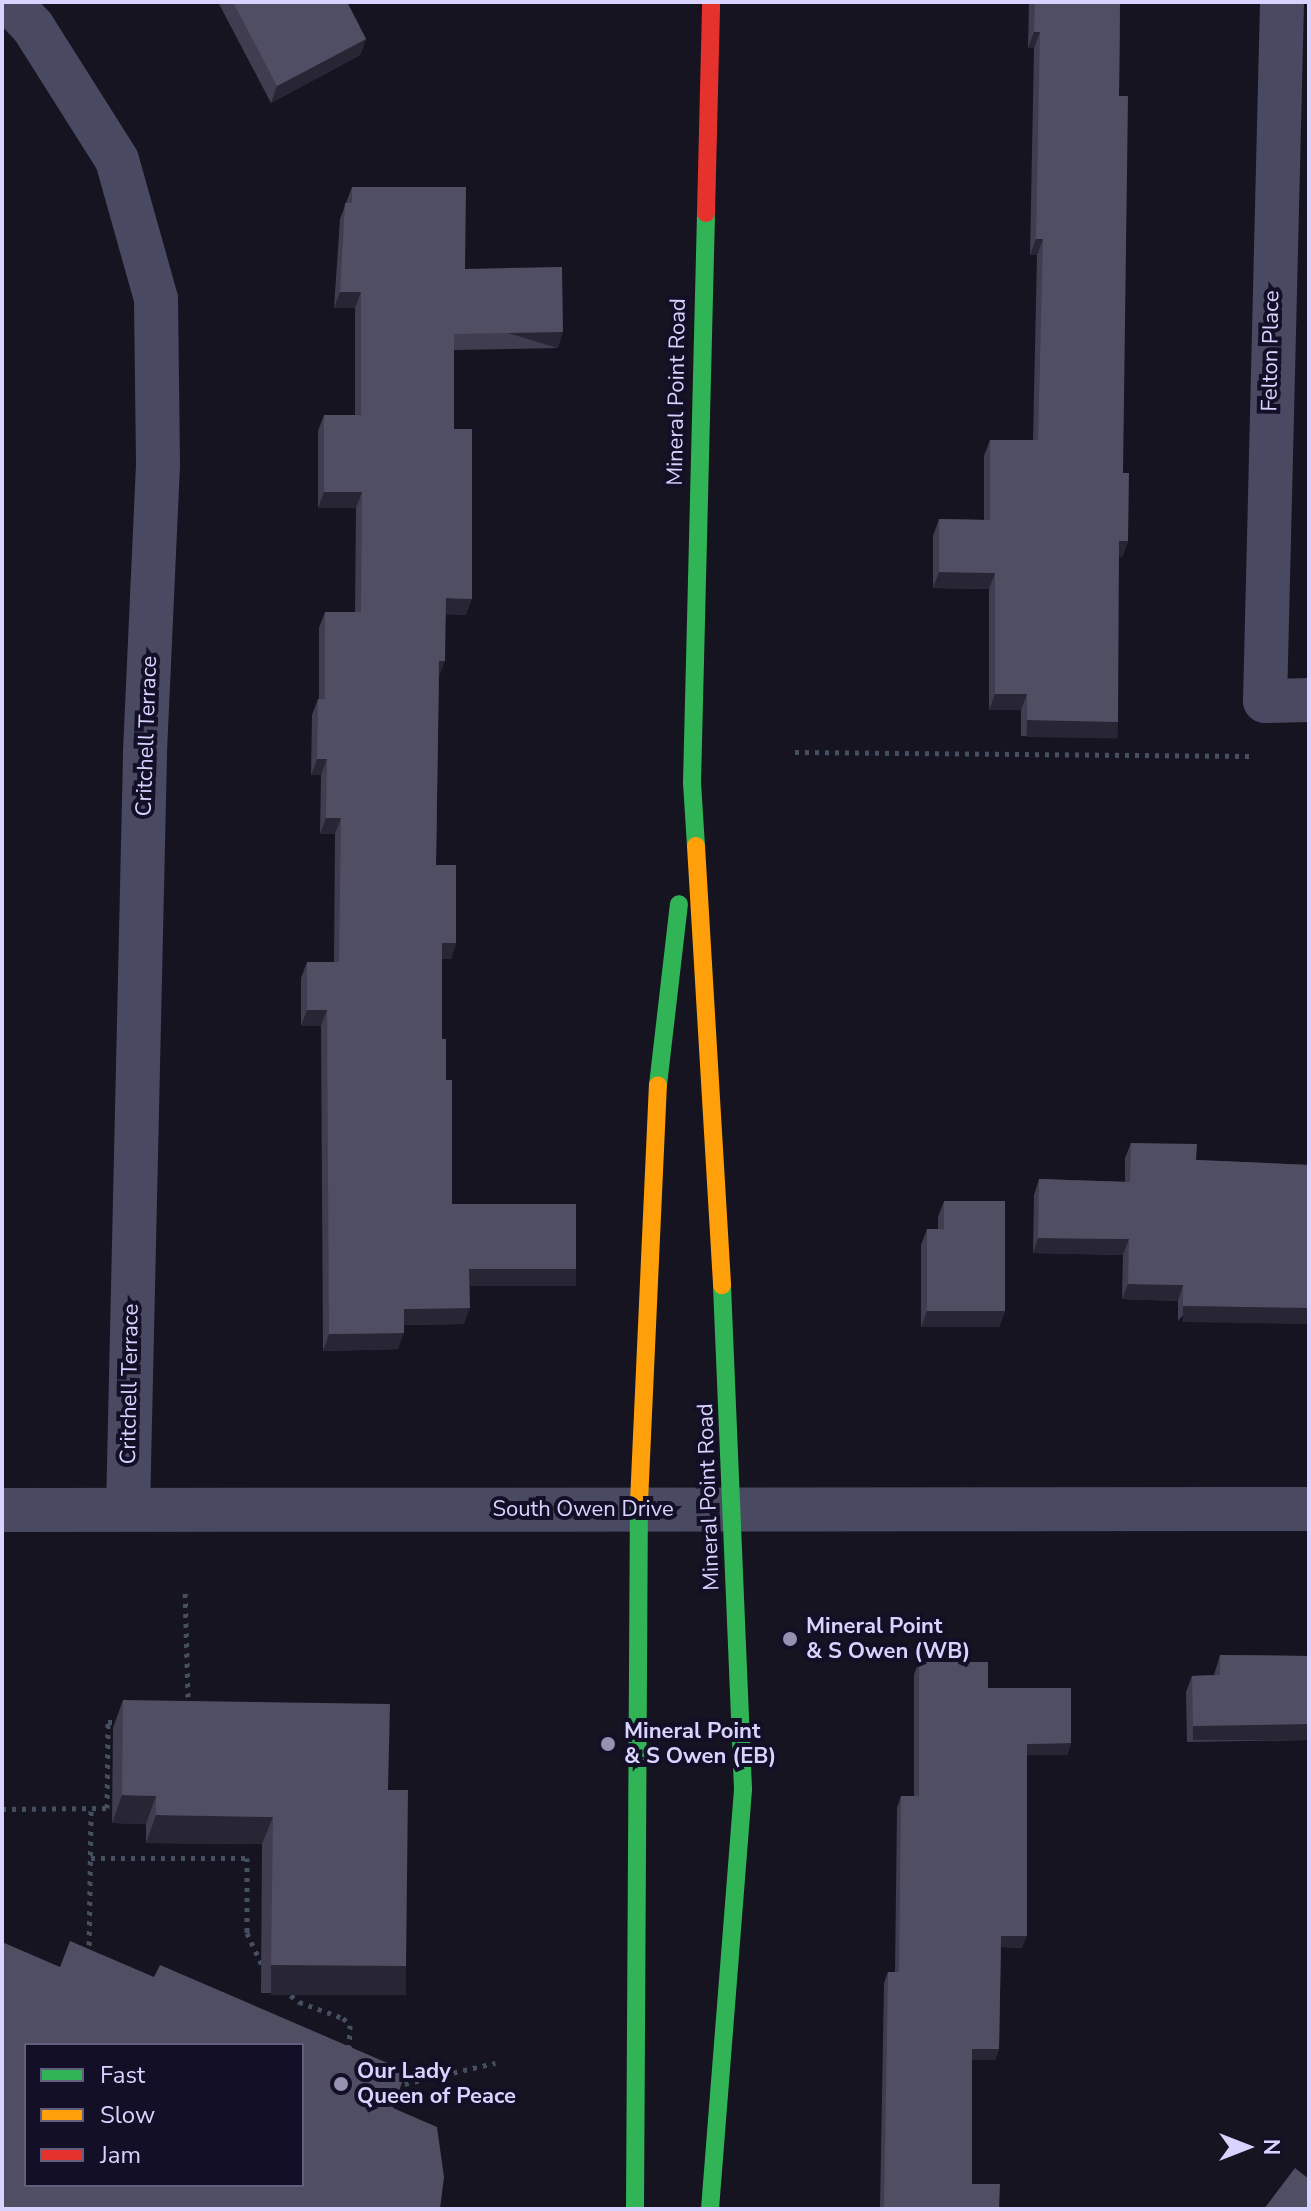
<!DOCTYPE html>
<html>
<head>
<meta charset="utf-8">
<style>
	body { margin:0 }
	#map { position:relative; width:1311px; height:2211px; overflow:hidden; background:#161421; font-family:"Nunito Sans",sans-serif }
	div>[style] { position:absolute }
	.path>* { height:5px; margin-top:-2.5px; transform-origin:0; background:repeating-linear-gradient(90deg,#44505f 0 4px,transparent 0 10px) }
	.street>* { height:44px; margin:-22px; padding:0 22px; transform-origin:22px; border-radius:22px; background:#4a4962 }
	.fast>* { height:18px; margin:-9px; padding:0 9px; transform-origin:9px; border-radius:9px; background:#30b455 }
	.slow>* { height:18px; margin:-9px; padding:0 9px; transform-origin:9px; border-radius:9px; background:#ff9f0a }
	.jam>* { height:18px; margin:-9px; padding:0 9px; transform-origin:9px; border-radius:9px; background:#e5322d }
	.wall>* { inset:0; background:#403d50 }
	.shaded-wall>* { inset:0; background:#282635; transform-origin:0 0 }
	.building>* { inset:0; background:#504e63 }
	.dots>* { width:22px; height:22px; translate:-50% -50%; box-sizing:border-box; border:4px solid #130f26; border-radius:50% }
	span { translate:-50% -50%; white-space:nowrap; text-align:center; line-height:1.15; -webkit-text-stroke:8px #130f26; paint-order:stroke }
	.street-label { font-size:22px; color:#d9d4ff }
	.poi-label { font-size:22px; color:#d9d4ff; font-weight:700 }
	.left { translate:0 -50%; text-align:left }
	.frame { position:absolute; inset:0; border:4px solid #d9d4ff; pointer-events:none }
	.legend { position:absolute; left:24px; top:2043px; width:280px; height:144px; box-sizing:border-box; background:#130f26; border:2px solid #625e7d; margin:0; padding:10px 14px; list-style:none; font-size:24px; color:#d9d4ff }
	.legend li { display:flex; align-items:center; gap:16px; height:40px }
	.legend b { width:40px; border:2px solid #625e7d }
	.north { position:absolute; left:1207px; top:2107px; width:80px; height:80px; -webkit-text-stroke:6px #130f26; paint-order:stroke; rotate:90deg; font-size:22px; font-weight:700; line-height:32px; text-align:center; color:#d9d4ff }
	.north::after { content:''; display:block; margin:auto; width:28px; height:36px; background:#d9d4ff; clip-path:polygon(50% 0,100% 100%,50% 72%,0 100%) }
</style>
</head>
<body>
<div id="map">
	<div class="path">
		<div style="left:795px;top:752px;width:456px;rotate:0.5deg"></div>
		<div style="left:183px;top:1705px;width:9px;rotate:-58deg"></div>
		<div style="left:188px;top:1697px;width:105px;rotate:-91.6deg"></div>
		<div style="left:2px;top:1809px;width:105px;rotate:-0.5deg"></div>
		<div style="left:107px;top:1808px;width:86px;rotate:-89.3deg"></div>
		<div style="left:108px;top:1722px;width:11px"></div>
		<div style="left:91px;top:1858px;width:156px"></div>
		<div style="left:247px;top:1858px;width:75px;rotate:90deg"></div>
		<div style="left:247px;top:1933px;width:38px;rotate:65deg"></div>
		<div style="left:89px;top:1955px;width:147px;rotate:-89.2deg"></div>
		<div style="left:283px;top:1989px;width:21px;rotate:39deg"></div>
		<div style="left:299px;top:2002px;width:47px;rotate:20deg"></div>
		<div style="left:343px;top:2018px;width:10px;rotate:45deg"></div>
		<div style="left:350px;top:2025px;width:25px;rotate:92deg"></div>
		<div style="left:395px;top:2086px;width:103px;rotate:-13deg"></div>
	</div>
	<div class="street">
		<div style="left:9px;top:2px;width:35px;rotate:46deg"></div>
		<div style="left:33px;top:27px;width:157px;rotate:57.7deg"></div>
		<div style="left:117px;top:160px;width:144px;rotate:74.3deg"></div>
		<div style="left:156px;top:299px;width:166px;rotate:89.3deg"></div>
		<div style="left:158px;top:465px;width:290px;rotate:92.6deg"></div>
		<div style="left:145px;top:755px;width:754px;rotate:91.29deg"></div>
		<div style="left:1282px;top:2px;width:699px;rotate:91.39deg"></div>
		<div style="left:1265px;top:701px;width:44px;rotate:-1.3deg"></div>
		<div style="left:2px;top:1510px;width:1307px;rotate:-0.04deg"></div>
	</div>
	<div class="fast">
		<div style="left:696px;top:846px;width:63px;rotate:-93.6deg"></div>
		<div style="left:692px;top:783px;width:570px;rotate:-88.59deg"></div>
		<div style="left:658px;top:1085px;width:182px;rotate:-83.4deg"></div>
		<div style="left:635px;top:2209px;width:707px;rotate:-89.68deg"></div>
		<div style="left:710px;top:2209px;width:421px;rotate:-85.5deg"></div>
		<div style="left:743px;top:1789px;width:504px;rotate:-92.39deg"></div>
	</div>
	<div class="slow">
		<div style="left:696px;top:846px;width:440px;rotate:86.6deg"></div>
		<div style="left:639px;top:1502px;width:417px;rotate:-87.4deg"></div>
	</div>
	<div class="jam">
		<div style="left:706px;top:213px;width:211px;rotate:-88.6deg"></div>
	</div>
	<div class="wall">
		<div style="clip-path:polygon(218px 2px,347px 2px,366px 39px,360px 55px,271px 103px)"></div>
		<div style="clip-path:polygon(1029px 2px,1120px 2px,1119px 96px,1123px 473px,1128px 541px,1122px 557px,1119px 557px,1112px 738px,1021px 736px,1021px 710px,989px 710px,989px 589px,933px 588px,933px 536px,939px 519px,984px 520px,984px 456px,990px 440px,1033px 440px,1037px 255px,1030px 255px,1034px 48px,1028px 48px)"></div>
		<div style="clip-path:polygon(352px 187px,465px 269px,558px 348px,454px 350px,454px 429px,466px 615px,446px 614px,439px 677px,436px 865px,456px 943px,451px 959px,442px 959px,442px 1039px,446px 1080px,452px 1204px,576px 1269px,570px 1285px,469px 1285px,464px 1324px,404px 1325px,398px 1349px,323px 1351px,321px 1026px,301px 1026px,301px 978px,307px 962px,334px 962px,335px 834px,320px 834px,321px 775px,311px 775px,312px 715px,318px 699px,319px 699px,319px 628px,325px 612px,355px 612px,356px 508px,318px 508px,318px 431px,324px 415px,355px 415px,355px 308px,334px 308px,340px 219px)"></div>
		<div style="clip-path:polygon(1131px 1143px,1196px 1160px,1309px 1165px,1178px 1321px,1178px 1301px,1122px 1299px,1123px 1255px,1033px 1253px,1034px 1195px,1039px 1179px,1125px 1182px,1125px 1158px)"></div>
		<div style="clip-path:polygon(944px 1201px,1005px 1311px,999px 1327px,921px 1327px,921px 1245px,927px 1229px,938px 1229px,938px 1217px)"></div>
		<div style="clip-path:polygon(1220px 1655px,1309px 1656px,1309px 1740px,1187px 1742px,1186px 1692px,1192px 1676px,1214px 1675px)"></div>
		<div style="clip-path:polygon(919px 1662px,988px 1688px,1071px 1743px,1067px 1755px,1027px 1755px,1022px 1948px,1001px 1947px,999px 2049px,995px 2060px,972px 2060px,972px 2184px,999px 2209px,880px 2209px,884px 1983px,888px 1972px,895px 1972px,897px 1808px,901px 1796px,914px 1796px,914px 1674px)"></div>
		<div style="clip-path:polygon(123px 1700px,388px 1790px,396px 1994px,261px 1993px,262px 1844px,146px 1843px,146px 1824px,112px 1823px,113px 1728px)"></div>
	</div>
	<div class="shaded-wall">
		<div style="clip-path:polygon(1034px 32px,1040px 32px,1034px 48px,1028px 48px)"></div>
		<div style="clip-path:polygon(366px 39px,360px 55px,271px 103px,277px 86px)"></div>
		<div style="clip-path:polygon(1036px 239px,1043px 239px,1037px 255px,1030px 255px)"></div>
		<div style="clip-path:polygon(340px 292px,361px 292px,355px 308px,334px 308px)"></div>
		<div style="left:563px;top:332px;width:17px;height:109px;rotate:107deg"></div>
		<div style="clip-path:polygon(324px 492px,362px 492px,356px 508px,318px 508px)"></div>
		<div style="clip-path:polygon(1119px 541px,1128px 541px,1122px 557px,1114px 557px)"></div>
		<div style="clip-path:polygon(939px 572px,995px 573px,989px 589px,933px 588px)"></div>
		<div style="clip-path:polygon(446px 598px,472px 599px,466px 615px,440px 614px)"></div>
		<div style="clip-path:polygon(439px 661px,445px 661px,439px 677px,433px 677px)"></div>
		<div style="clip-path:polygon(995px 694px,1027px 694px,1021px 710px,989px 710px)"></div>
		<div style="left:1027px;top:720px;width:91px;height:17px;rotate:1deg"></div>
		<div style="clip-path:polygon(317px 759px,327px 759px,321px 775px,311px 775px)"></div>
		<div style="clip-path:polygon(326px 818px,341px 818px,335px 834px,320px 834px)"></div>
		<div style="clip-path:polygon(442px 943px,456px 943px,451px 959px,436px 959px)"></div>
		<div style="clip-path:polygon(307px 1010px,327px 1010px,321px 1026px,301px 1026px)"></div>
		<div style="clip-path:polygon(1038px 1238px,1129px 1239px,1123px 1255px,1033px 1253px)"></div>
		<div style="left:469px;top:1269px;width:107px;height:17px"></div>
		<div style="clip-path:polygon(1128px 1284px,1183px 1285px,1178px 1301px,1122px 1299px)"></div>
		<div style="left:1183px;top:1306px;width:126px;height:16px;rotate:1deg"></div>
		<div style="clip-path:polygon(470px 1308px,464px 1324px,398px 1325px,404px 1309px)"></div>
		<div style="clip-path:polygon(927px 1311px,1005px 1311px,999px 1327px,921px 1327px)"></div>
		<div style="clip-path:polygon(404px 1333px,398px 1349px,323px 1351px,329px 1334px)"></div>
		<div style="left:1309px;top:1724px;width:16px;height:116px;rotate:90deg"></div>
		<div style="clip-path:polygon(1071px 1743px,1067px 1755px,1022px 1755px,1027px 1744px)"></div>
		<div style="clip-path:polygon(122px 1795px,156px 1796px,146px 1824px,112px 1823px)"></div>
		<div style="clip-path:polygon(156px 1815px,273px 1817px,262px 1844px,146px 1843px)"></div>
		<div style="clip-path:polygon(1001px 1936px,1027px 1936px,1022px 1948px,997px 1947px)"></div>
		<div style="left:271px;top:1965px;width:135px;height:30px"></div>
		<div style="clip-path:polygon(972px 2049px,999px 2049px,995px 2060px,968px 2060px)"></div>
	</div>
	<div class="building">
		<div style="clip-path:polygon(233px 2px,347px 2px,366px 39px,277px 86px)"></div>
		<div style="clip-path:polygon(1035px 2px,1120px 2px,1119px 96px,1128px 96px,1123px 473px,1129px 473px,1128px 541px,1119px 541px,1118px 722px,1027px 720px,1027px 694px,995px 694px,995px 573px,939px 572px,939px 519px,990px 520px,990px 440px,1038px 440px,1043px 239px,1036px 239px,1040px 32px,1034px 32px)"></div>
		<div style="clip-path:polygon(352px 187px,466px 187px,465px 269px,562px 267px,563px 332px,454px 334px,454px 429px,472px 429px,472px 599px,446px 598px,445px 661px,439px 661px,436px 865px,456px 865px,456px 943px,442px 943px,442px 1039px,446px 1039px,446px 1080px,452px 1080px,452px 1204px,576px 1204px,576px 1269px,469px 1269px,470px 1308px,404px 1309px,404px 1333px,329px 1334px,327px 1010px,307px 1010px,307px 962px,339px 962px,341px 818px,326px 818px,327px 759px,317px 759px,318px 699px,325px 699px,325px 612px,361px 612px,362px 492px,324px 492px,324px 415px,361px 415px,361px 292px,340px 292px,345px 203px,352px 203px)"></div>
		<div style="clip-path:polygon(1131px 1143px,1197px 1144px,1196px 1160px,1309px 1165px,1309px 1308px,1183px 1306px,1183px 1285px,1128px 1284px,1129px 1239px,1038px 1238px,1039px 1179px,1130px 1182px)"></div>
		<div style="clip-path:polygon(944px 1201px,1005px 1201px,1005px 1311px,927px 1311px,927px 1229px,944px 1229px)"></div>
		<div style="clip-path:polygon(1220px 1655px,1309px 1656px,1309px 1724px,1193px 1726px,1192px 1676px,1220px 1675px)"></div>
		<div style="clip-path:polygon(919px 1662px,988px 1662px,988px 1688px,1071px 1688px,1071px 1743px,1027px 1744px,1027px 1936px,1001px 1936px,999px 2049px,972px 2049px,972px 2184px,1000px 2184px,999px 2209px,884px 2209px,888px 1972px,899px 1972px,901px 1796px,919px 1796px)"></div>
		<div style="clip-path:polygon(123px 1700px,390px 1704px,388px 1790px,408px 1790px,406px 1966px,271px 1965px,273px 1817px,156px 1815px,156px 1796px,122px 1795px)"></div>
		<div style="clip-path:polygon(evenodd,70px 1941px,154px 1977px,160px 1965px,406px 2071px,393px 2108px,437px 2127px,444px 2177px,440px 2209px,2px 2209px,2px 1942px,60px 1967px,70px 1941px,26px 2045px,302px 2045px,302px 2185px,26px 2185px,26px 2045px)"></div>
		<div style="clip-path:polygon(1295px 2168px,1309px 2179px,1309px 2209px,1264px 2209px)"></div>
	</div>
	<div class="dots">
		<div style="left:790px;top:1639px;background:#9591b1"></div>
		<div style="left:608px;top:1744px;background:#9591b1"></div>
		<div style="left:341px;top:2084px;background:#9591b1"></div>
	</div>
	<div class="street-label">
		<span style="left:1271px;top:351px;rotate:-89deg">Felton Place</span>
		<span style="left:677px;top:392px;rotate:-89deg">Mineral Point Road</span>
		<span style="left:147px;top:736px;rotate:-88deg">Critchell Terrace</span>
		<span style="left:130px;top:1384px;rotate:-89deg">Critchell Terrace</span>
		<span style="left:709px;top:1497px;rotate:-92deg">Mineral Point Road</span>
		<span style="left:583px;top:1510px">South Owen Drive</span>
	</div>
	<div class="poi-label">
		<span class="left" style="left:806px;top:1639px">Mineral Point<br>&amp; S Owen (WB)</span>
		<span class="left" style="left:624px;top:1744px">Mineral Point<br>&amp; S Owen (EB)</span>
		<span class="left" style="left:357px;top:2084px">Our Lady<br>Queen of Peace</span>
	</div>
	<div class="frame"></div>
	<ul class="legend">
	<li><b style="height:10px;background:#30b455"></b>Fast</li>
	<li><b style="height:10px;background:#ff9f0a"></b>Slow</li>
	<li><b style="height:10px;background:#e5322d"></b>Jam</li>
	</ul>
	<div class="north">N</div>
</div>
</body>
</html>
